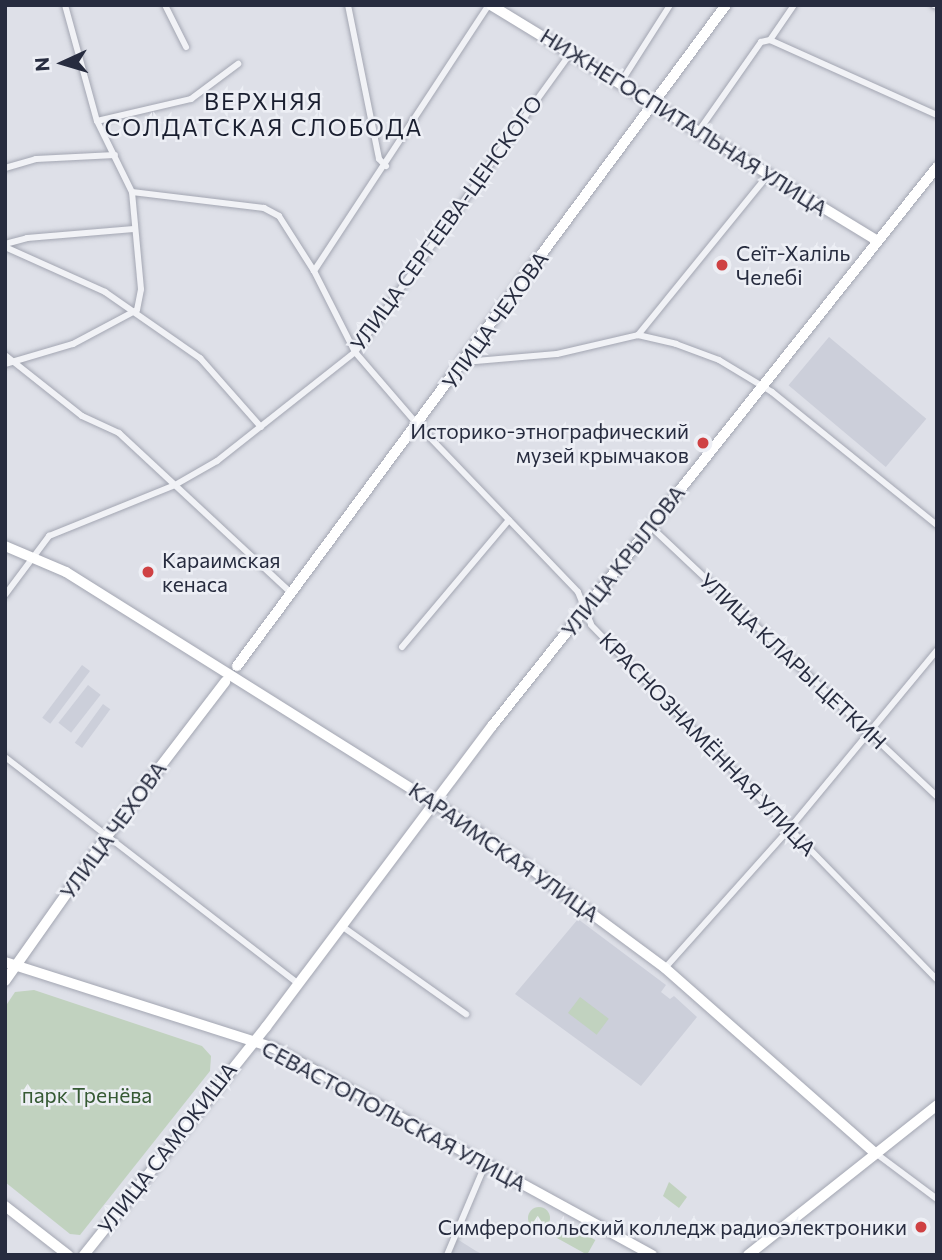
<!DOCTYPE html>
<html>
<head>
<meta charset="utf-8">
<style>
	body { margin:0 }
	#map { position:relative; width:942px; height:1260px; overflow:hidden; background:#dee0e8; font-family:Commissioner,sans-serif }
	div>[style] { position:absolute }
	.built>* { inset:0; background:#cccfda; transform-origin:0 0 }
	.green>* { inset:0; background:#c1d2bf; transform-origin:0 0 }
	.round { border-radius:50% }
	.roads { filter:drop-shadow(0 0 2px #a3a6b2) drop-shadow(0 0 2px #a3a6b2) }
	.street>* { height:6px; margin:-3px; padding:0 3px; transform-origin:3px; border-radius:3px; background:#f1f2f6 }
	.secondary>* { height:10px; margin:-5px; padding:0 5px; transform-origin:5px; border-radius:5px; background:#fff }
	.primary>* { height:10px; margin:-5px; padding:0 5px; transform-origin:5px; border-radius:5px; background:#fff }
	.dots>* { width:19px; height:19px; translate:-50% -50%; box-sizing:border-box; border:4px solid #edeff5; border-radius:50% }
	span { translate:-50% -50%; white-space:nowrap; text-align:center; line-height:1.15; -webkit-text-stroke:5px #edeff5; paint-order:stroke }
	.street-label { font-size:21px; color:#272c3f }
	.poi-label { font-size:21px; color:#272c3f }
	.left { translate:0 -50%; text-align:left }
	.right { translate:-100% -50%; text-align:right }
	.park-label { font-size:21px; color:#365a34 }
	.neighbourhood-label { font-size:23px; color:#191e2f; letter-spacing:2px }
	.frame { position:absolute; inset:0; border:7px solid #272c3f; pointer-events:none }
	.north { position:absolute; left:28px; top:28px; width:70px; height:70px; -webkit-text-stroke:5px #edeff5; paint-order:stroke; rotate:266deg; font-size:19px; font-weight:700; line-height:28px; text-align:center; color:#272c3f }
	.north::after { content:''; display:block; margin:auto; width:24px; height:32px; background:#272c3f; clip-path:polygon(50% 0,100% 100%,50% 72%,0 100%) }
</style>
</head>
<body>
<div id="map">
	<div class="built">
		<div style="left:829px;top:337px;width:127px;height:63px;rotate:40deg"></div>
		<div style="left:82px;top:665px;width:10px;height:66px;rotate:37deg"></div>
		<div style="left:88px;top:685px;width:16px;height:48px;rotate:38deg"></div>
		<div style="left:103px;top:704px;width:9px;height:48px;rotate:36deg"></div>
		<div style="clip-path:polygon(578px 919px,666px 985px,661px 992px,670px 999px,674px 996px,697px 1017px,641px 1086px,515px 994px)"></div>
		<div style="clip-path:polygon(457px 1239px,476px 1251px,484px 1255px,451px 1255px)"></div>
	</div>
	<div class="green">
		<div style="clip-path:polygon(34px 990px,202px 1046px,211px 1056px,210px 1071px,80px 1235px,70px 1234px,5px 1182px,5px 1007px,15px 992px)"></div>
		<div style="left:580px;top:997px;width:36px;height:20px;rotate:37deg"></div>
		<div style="clip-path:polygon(669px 1182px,687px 1197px,679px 1208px,663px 1196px)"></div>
		<div class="round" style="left:528px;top:1207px;width:22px;height:22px"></div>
		<div style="left:563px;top:1222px;width:37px;height:17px;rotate:29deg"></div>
	</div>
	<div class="roads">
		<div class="street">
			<div style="left:65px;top:5px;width:120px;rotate:74.6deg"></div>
			<div style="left:97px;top:121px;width:79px;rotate:63.8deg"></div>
			<div style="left:165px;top:5px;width:47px;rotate:63.4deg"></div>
			<div style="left:348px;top:5px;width:157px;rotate:78.6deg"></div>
			<div style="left:379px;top:159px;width:10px;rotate:45deg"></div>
			<div style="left:934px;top:5px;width:3px;rotate:18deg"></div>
			<div style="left:770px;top:40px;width:183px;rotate:24.2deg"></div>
			<div style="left:621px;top:82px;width:91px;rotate:-57.5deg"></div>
			<div style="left:97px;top:121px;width:97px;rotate:-13.2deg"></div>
			<div style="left:191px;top:99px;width:59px;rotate:-36.7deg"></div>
			<div style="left:698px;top:132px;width:110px;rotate:-55deg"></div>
			<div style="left:761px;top:42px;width:9px;rotate:-13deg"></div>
			<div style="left:770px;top:40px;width:42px;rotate:-55.6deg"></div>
			<div style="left:5px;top:168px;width:32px;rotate:-16deg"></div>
			<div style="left:36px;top:159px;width:79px;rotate:-2.9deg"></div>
			<div style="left:132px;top:192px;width:133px;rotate:6.9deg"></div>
			<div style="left:264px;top:208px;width:17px;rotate:28deg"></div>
			<div style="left:279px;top:216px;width:65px;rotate:57.5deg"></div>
			<div style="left:314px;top:271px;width:91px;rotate:63.2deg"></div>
			<div style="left:355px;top:352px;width:96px;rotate:49.2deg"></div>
			<div style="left:418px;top:425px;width:231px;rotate:46.2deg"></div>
			<div style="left:578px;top:592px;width:35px;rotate:68deg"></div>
			<div style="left:591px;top:625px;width:495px;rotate:45.7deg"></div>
			<div style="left:5px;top:244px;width:23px;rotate:-15deg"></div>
			<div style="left:27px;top:238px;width:107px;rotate:-4.8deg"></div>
			<div style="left:5px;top:247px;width:110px;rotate:24.2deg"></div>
			<div style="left:105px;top:292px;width:116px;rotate:34.8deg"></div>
			<div style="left:200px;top:358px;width:92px;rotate:48.5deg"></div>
			<div style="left:314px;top:271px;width:318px;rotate:-56.7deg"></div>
			<div style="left:638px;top:335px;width:208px;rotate:-50.9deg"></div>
			<div style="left:5px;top:355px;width:98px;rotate:38.4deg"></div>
			<div style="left:82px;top:416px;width:41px;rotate:24.7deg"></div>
			<div style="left:119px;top:433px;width:235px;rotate:42.9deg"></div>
			<div style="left:464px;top:362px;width:93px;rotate:-4.9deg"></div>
			<div style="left:557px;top:354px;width:83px;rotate:-13.2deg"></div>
			<div style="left:638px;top:335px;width:39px;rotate:13deg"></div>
			<div style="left:676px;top:344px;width:46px;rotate:20.4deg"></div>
			<div style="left:719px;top:360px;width:62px;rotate:31.1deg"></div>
			<div style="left:772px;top:392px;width:212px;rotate:38.9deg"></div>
			<div style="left:5px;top:364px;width:71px;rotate:-16.4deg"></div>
			<div style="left:73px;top:344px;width:72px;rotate:-28deg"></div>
			<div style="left:137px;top:310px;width:21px;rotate:-79deg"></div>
			<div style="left:141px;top:289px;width:97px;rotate:-95.3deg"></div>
			<div style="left:650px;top:526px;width:394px;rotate:43.3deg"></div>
			<div style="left:5px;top:595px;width:74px;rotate:-53.3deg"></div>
			<div style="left:49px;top:536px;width:136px;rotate:-22deg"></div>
			<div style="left:175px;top:485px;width:48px;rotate:-29.7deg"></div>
			<div style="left:217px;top:461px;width:176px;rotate:-38.3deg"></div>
			<div style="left:355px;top:352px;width:370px;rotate:-54.2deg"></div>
			<div style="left:402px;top:647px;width:166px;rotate:-49.9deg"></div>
			<div style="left:5px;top:757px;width:371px;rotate:37.7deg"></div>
			<div style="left:343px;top:927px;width:151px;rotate:35.3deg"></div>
			<div style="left:665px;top:968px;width:188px;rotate:-48.2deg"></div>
			<div style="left:790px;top:828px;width:231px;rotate:-50.4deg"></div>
			<div style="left:874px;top:1152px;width:79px;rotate:36.7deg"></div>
			<div style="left:447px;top:1255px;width:98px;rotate:-67.1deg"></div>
		</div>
		<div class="secondary">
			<div style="left:491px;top:5px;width:451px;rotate:31.4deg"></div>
			<div style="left:5px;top:546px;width:66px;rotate:23.1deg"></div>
			<div style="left:66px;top:572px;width:452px;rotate:32.1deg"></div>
			<div style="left:449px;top:812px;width:98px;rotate:34.7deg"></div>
			<div style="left:530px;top:868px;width:168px;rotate:36.5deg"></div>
			<div style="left:665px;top:968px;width:278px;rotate:41.4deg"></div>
			<div style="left:237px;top:666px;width:822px;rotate:-53.51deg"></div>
			<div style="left:5px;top:981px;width:179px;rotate:-54.8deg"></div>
			<div style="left:108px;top:835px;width:193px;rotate:-52.6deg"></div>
			<div style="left:84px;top:1255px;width:292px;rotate:-51.4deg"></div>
			<div style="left:266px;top:1027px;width:376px;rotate:-53.1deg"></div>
			<div style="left:492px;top:726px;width:714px;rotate:-51.48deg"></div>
			<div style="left:748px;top:1255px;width:241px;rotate:-38.4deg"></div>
		</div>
		<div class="primary">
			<div style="left:5px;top:962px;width:282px;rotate:17.7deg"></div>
			<div style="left:274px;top:1048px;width:431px;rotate:28.7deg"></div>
			<div style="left:5px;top:1206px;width:80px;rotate:37.9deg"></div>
		</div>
	</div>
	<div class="dots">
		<div style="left:722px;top:265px;background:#cf4143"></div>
		<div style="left:703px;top:443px;background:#cf4143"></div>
		<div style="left:148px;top:572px;background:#cf4143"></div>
		<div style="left:921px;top:1227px;background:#cf4143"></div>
	</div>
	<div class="street-label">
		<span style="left:684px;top:122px;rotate:32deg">НИЖНЕГОСПИТАЛЬНАЯ УЛИЦА</span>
		<span style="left:446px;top:223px;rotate:-54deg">УЛИЦА СЕРГЕЕВА-ЦЕНСКОГО</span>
		<span style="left:495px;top:320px;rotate:-54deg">УЛИЦА ЧЕХОВА</span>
		<span style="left:623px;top:561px;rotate:-52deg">УЛИЦА КРЫЛОВА</span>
		<span style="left:793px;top:661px;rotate:43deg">УЛИЦА КЛАРЫ ЦЕТКИН</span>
		<span style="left:708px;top:744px;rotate:46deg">КРАСНОЗНАМЁННАЯ УЛИЦА</span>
		<span style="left:113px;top:830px;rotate:-54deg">УЛИЦА ЧЕХОВА</span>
		<span style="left:504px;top:852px;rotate:35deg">КАРАИМСКАЯ УЛИЦА</span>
		<span style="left:394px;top:1116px;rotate:28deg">СЕВАСТОПОЛЬСКАЯ УЛИЦА</span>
		<span style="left:167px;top:1148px;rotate:-52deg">УЛИЦА САМОКИША</span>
	</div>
	<div class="poi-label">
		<span class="left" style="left:736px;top:265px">Сеїт-Халіль<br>Челебі</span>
		<span class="right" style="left:689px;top:443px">Историко-этнографический<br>музей крымчаков</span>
		<span class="left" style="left:162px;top:572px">Караимская<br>кенаса</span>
		<span class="right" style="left:907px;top:1227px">Симферопольский колледж радиоэлектроники</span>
	</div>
	<div class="park-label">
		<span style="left:87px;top:1095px">парк Тренёва</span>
	</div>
	<div class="neighbourhood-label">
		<span style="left:264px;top:114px">ВЕРХНЯЯ<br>СОЛДАТСКАЯ СЛОБОДА</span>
	</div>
	<div class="frame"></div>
	<div class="north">N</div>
</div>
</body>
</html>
